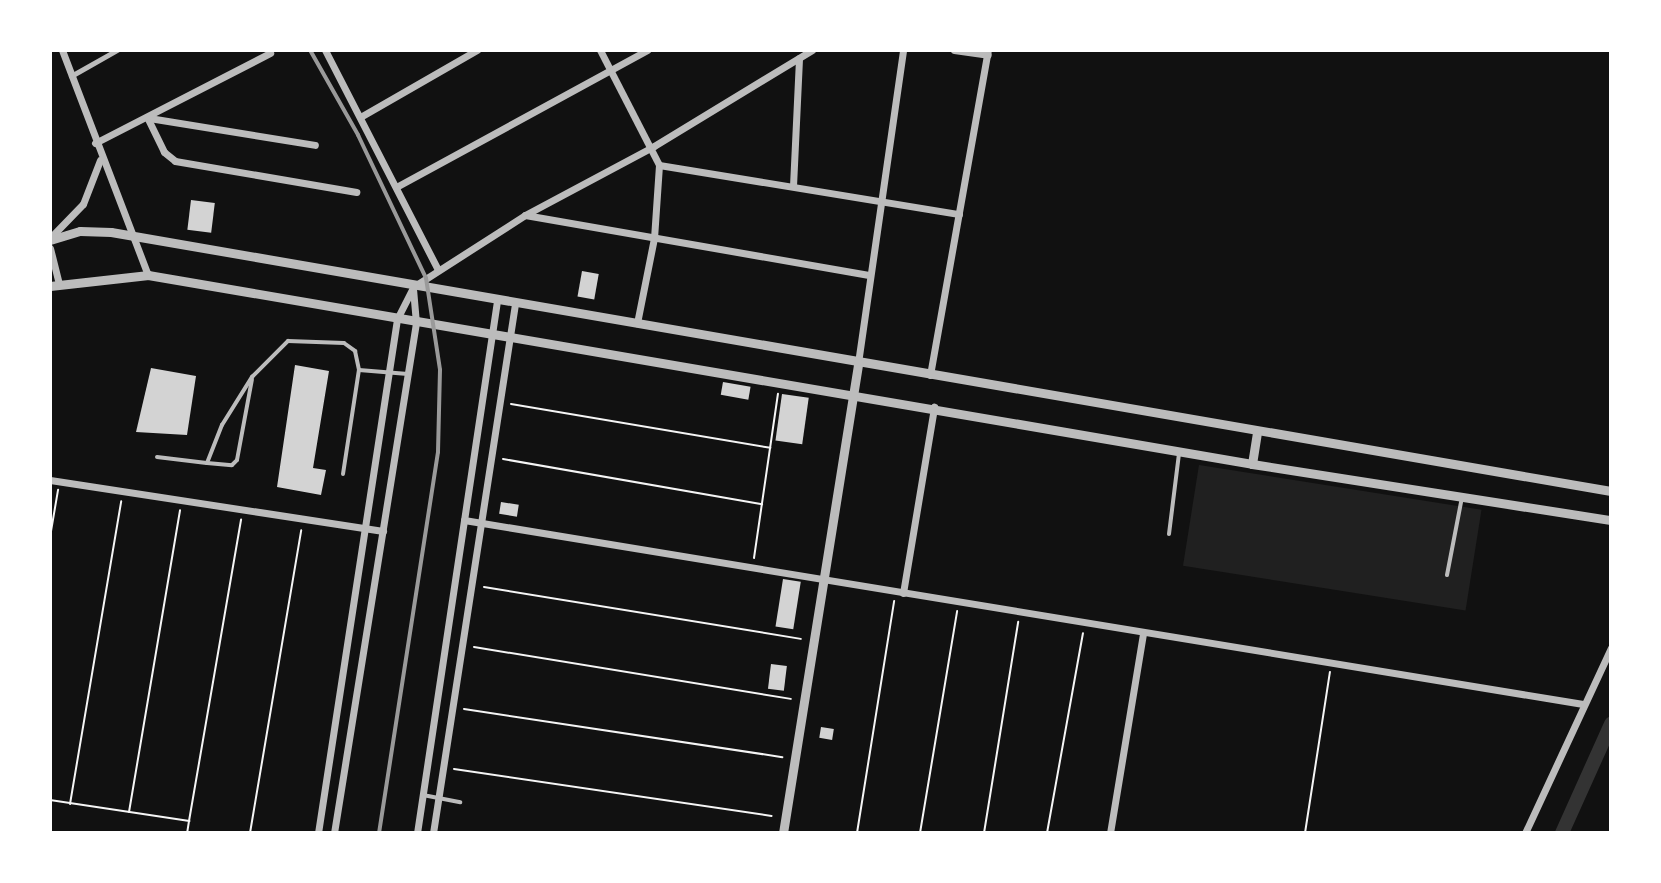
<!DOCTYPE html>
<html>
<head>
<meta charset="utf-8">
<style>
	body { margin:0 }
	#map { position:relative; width:1661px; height:883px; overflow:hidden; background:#111; font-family:"Roboto Condensed",sans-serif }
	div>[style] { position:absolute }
	.green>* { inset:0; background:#202020; transform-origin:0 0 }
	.canal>* { height:14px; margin:-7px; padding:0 7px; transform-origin:7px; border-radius:7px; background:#333 }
	.building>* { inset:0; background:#d3d3d3; transform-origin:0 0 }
	.path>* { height:2px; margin:-1px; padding:0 1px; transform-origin:1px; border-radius:1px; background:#f5f5f5 }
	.service>* { height:4px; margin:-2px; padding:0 2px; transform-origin:2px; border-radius:2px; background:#bcbcbc }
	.pedestrian>* { height:5px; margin:-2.5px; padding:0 2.5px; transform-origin:2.5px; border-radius:2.5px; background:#bcbcbc }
	.minor>* { height:7px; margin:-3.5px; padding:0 3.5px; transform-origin:3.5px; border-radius:3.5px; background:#bcbcbc }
	.tertiary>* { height:9px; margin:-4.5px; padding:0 4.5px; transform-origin:4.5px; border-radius:4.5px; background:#bcbcbc }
	.rail>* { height:4px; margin:-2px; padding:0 2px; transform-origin:2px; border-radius:2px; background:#9a9a9a }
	span { translate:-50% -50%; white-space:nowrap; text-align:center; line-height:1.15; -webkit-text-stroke:8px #fff; paint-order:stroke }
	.frame { position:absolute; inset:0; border:52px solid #fff; pointer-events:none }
</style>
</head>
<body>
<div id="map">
	<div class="green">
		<div style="left:1199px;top:465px;width:286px;height:102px;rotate:9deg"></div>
	</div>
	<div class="canal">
		<div style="left:1562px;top:833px;width:120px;rotate:-65.8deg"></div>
	</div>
	<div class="building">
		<div style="left:191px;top:200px;width:24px;height:30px;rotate:7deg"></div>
		<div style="left:582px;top:271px;width:17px;height:26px;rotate:10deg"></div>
		<div style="clip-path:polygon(295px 365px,329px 371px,313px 468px,326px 470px,321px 495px,277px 487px)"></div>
		<div style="clip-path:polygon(151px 368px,196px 376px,187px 435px,136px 432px)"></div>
		<div style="left:723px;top:382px;width:28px;height:13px;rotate:10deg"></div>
		<div style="left:782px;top:394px;width:27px;height:47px;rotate:8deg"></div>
		<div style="left:501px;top:502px;width:18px;height:12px;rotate:9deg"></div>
		<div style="left:783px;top:579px;width:18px;height:48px;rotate:9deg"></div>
		<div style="left:771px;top:664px;width:16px;height:25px;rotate:7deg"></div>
		<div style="left:821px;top:727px;width:13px;height:11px;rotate:9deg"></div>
	</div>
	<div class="path">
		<div style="left:511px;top:404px;width:263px;rotate:9.6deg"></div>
		<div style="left:503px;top:459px;width:263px;rotate:9.9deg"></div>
		<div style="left:50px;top:537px;width:48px;rotate:-80.3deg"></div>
		<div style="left:754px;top:558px;width:166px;rotate:-81.7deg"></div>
		<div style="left:484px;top:587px;width:321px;rotate:9.3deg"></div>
		<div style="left:474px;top:647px;width:321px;rotate:9.3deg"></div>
		<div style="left:464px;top:709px;width:322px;rotate:8.6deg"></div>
		<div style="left:454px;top:769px;width:321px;rotate:8.4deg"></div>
		<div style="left:50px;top:800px;width:141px;rotate:8.6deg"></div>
		<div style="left:189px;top:821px;width:12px;rotate:99deg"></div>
		<div style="left:70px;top:804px;width:307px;rotate:-80.4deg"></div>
		<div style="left:129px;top:812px;width:306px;rotate:-80.4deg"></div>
		<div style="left:189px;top:821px;width:306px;rotate:-80.2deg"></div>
		<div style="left:250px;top:833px;width:307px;rotate:-80.4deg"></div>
		<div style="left:857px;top:833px;width:235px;rotate:-80.9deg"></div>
		<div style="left:920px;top:833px;width:225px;rotate:-80.5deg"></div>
		<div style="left:984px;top:833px;width:214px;rotate:-80.8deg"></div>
		<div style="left:1047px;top:833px;width:203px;rotate:-79.8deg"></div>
		<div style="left:1305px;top:833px;width:163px;rotate:-81.2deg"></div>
	</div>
	<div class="service">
		<div style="left:157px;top:457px;width:50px;rotate:6.8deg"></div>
		<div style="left:207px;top:463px;width:41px;rotate:-68.5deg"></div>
		<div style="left:222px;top:425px;width:57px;rotate:-58deg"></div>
		<div style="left:252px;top:377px;width:51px;rotate:-45deg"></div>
		<div style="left:288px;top:341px;width:56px;rotate:2deg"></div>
		<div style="left:344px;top:343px;width:14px;rotate:36deg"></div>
		<div style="left:355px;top:351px;width:19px;rotate:78deg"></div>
		<div style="left:359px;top:370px;width:49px;rotate:4.7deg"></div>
		<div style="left:207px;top:463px;width:25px;rotate:5deg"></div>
		<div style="left:232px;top:465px;width:7px;rotate:-45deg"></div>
		<div style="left:237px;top:460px;width:82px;rotate:-79.5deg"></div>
		<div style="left:343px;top:474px;width:105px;rotate:-81.3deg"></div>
		<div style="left:1169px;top:534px;width:81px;rotate:-82.9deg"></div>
		<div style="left:1447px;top:575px;width:79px;rotate:-79.1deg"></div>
		<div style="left:423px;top:795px;width:38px;rotate:11deg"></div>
	</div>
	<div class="pedestrian">
		<div style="left:71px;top:76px;width:53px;rotate:-29.5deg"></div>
	</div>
	<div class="minor">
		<div style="left:62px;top:50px;width:241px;rotate:69.1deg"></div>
		<div style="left:325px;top:50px;width:245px;rotate:62.8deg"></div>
		<div style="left:600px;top:50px;width:129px;rotate:62.8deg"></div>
		<div style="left:659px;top:165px;width:73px;rotate:93.9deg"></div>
		<div style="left:654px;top:238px;width:87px;rotate:101.3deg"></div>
		<div style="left:954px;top:50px;width:34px;rotate:8deg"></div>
		<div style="left:362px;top:116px;width:133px;rotate:-29.9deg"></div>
		<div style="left:147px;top:117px;width:39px;rotate:64deg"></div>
		<div style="left:164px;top:152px;width:14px;rotate:39deg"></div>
		<div style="left:175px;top:161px;width:184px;rotate:9.7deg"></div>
		<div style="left:149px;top:118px;width:168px;rotate:9.2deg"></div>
		<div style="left:95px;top:143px;width:197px;rotate:-27.2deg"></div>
		<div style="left:659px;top:165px;width:304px;rotate:9.3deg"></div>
		<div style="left:398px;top:186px;width:284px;rotate:-28.6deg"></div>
		<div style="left:793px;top:186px;width:128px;rotate:-87.3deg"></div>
		<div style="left:525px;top:215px;width:349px;rotate:9.9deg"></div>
		<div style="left:50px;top:238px;width:47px;rotate:-45.9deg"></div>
		<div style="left:83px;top:204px;width:47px;rotate:-68.9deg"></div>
		<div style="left:50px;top:248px;width:36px;rotate:76deg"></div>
		<div style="left:858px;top:363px;width:316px;rotate:-81.8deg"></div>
		<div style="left:930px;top:375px;width:330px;rotate:-79.9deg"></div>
		<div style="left:50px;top:480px;width:337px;rotate:8.7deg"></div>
		<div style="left:464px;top:520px;width:1134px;rotate:9.34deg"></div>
		<div style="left:903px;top:593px;width:189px;rotate:-80.5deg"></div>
		<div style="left:318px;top:833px;width:520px;rotate:-81.26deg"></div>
		<div style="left:397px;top:319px;width:36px;rotate:-63deg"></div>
		<div style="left:413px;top:287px;width:133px;rotate:-32.7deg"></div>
		<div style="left:525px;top:215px;width:146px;rotate:-28.1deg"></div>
		<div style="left:654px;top:146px;width:185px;rotate:-31.3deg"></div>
		<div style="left:334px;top:833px;width:517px;rotate:-80.87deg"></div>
		<div style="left:416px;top:323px;width:33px;rotate:-95deg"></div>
		<div style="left:417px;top:833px;width:538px;rotate:-81.45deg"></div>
		<div style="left:433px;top:833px;width:535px;rotate:-81.19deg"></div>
		<div style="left:1110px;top:833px;width:202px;rotate:-80.6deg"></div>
		<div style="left:1525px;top:833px;width:204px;rotate:-65.1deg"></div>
	</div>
	<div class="tertiary">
		<div style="left:50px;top:240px;width:31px;rotate:-17deg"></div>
		<div style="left:80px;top:231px;width:31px;rotate:2deg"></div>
		<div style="left:111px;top:232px;width:1522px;rotate:9.8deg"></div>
		<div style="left:50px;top:286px;width:99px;rotate:-6.4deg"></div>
		<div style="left:148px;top:275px;width:1120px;rotate:9.71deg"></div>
		<div style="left:1252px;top:464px;width:363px;rotate:8.9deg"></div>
		<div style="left:1252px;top:464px;width:33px;rotate:-81deg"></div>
		<div style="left:783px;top:833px;width:476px;rotate:-80.9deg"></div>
	</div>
	<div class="rail">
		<div style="left:310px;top:50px;width:98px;rotate:60.5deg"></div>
		<div style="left:358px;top:135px;width:158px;rotate:64.6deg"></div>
		<div style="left:426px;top:278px;width:93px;rotate:81.3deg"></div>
		<div style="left:440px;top:370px;width:82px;rotate:91.4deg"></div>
		<div style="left:438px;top:452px;width:386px;rotate:98.8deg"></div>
	</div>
	<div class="frame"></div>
</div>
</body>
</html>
